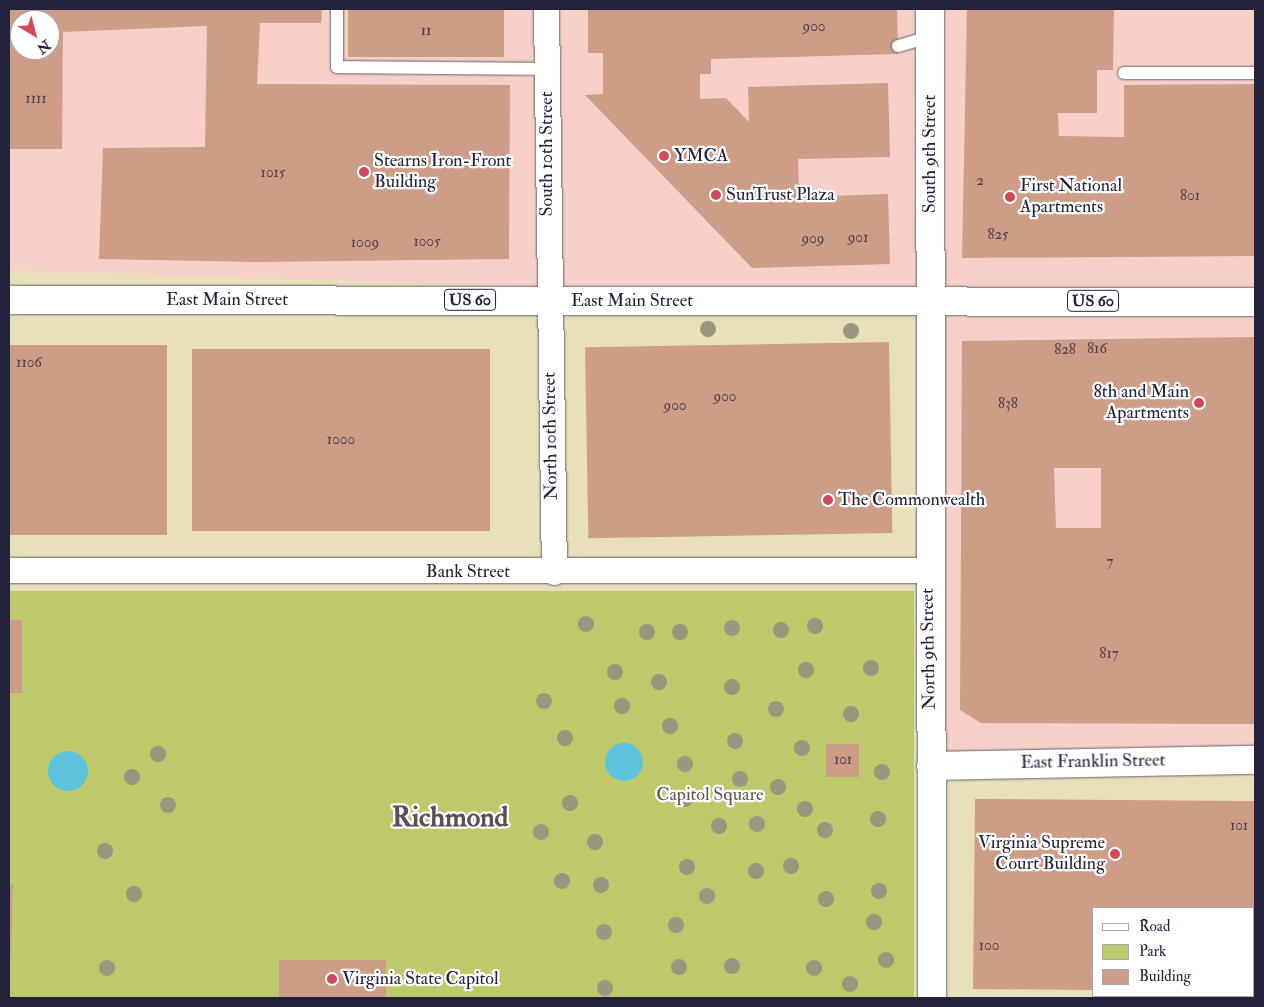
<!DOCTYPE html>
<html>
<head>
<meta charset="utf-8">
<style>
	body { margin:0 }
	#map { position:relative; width:1264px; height:1007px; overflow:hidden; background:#e8e0bb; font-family:"IM FELL Double Pica",serif }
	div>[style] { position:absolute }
	.built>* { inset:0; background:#f7d1c9 }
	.green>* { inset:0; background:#bdc96a; transform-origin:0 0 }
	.water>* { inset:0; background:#5ec3dc }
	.round { border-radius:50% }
	.building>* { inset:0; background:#cd9d87; transform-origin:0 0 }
	.roads { filter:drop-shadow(0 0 1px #676468) drop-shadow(0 0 1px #676468) }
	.service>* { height:12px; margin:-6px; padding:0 6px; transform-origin:6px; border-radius:6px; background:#fff }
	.minor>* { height:25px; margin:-12.5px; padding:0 12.5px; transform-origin:12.5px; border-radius:12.5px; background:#fff }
	.tertiary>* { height:28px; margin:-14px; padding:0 14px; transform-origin:14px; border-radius:14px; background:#fff }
	.primary>* { height:28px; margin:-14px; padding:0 14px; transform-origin:14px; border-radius:14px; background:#fff }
	.trees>* { width:16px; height:16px; margin:-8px; border-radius:50%; background:#99977d }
	.dots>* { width:14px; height:14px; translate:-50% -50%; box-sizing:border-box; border:2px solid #fff; border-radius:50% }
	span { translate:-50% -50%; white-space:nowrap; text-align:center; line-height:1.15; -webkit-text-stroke:4.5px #fff; paint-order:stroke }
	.number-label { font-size:15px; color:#4d414e }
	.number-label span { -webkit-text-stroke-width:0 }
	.shield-label span { padding:1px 4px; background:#fff; border:1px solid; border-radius:4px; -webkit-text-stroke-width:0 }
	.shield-label { font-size:16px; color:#22223b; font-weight:700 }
	.street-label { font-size:18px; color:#22223b }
	.poi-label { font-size:18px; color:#22223b }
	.left { translate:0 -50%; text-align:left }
	.right { translate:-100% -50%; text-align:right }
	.park-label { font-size:18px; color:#585c4b }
	.town-label { font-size:28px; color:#5e4d56; font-weight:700 }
	.frame { position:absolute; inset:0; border:10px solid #22223b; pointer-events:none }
	.legend { position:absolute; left:1092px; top:907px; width:162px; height:90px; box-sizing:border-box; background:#fff; border:1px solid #a7a7b1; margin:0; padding:6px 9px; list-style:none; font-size:15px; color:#22223b }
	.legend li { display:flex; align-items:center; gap:10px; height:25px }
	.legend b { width:25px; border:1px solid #a7a7b1 }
	.north { position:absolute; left:10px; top:10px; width:50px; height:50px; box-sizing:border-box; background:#fff; border:1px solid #a7a7b1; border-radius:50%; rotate:143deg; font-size:14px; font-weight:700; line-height:20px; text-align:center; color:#22223b }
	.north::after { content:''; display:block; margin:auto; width:18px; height:22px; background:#d1495b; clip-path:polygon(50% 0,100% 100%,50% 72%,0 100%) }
</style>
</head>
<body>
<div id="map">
	<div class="built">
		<div style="clip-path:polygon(evenodd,9px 9px,1255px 9px,1255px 762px,931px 766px,930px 300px,9px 270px,9px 9px,20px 20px,50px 20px,50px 50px,20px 50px,20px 20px)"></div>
	</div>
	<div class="green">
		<div style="left:914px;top:591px;width:407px;height:905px;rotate:90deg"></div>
	</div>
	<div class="water">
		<div class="round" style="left:605px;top:743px;width:38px;height:38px"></div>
		<div class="round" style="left:48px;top:751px;width:40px;height:40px"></div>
	</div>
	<div class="building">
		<div style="clip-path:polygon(evenodd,9px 9px,322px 9px,321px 23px,260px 23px,257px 84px,510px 85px,509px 259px,258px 262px,99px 259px,103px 148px,205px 147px,207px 26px,63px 32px,62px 149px,9px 149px,9px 9px,20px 20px,50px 20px,50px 50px,20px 50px,20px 20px)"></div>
		<div style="left:348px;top:9px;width:156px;height:48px"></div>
		<div style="clip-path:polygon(588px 9px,897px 9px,898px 54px,711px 59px,711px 74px,700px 74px,700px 99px,726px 98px,749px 122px,748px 87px,888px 83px,890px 157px,798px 159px,799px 197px,888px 194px,890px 264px,752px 268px,585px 95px,603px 94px,603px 53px,588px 53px)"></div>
		<div style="clip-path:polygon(967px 9px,1114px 9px,1113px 70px,1097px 70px,1097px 113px,1058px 113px,1059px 136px,1124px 137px,1124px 85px,1255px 84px,1255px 256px,962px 258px)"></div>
		<div style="clip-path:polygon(evenodd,1255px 337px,1255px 724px,981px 723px,960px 710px,962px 341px,1255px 337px,1054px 468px,1101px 468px,1101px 528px,1056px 528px,1054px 468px)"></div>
		<div style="left:889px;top:342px;width:191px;height:304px;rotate:89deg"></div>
		<div style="left:167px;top:345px;width:190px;height:158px;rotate:90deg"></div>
		<div style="left:192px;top:349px;width:298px;height:182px"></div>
		<div style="left:9px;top:620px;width:13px;height:73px"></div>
		<div style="left:826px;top:744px;width:33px;height:33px"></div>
		<div style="clip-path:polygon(975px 799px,1255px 801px,1255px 991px,1253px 908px,1093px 908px,1093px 990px,973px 989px)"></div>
		<div style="clip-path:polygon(13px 884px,11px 958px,9px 958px,9px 885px)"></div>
		<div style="left:279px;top:960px;width:107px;height:38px"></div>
	</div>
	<div class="roads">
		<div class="service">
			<div style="left:337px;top:9px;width:58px;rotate:90deg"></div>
			<div style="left:337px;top:67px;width:210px;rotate:0.5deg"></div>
			<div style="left:898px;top:46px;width:33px;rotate:-16deg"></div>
			<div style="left:1124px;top:73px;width:131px"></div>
		</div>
		<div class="minor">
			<div style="left:546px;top:9px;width:563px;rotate:89.19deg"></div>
			<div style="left:9px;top:570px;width:919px"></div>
		</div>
		<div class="tertiary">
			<div style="left:931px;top:766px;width:324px;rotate:-1.1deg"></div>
		</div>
		<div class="primary">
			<div style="left:930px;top:9px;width:989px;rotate:89.88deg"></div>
			<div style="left:9px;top:300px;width:1246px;rotate:0.09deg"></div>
		</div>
	</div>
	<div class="trees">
		<div style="left:708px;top:329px"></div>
		<div style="left:851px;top:331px"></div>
		<div style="left:586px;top:624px"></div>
		<div style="left:815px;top:626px"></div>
		<div style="left:732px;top:628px"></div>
		<div style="left:781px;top:630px"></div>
		<div style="left:647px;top:632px"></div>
		<div style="left:680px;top:632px"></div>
		<div style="left:871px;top:668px"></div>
		<div style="left:806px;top:670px"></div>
		<div style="left:615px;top:672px"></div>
		<div style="left:659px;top:682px"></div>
		<div style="left:732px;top:687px"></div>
		<div style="left:544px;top:701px"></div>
		<div style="left:622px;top:706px"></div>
		<div style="left:776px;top:709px"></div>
		<div style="left:851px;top:714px"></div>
		<div style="left:670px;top:726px"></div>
		<div style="left:565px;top:738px"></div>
		<div style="left:735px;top:741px"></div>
		<div style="left:802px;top:748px"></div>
		<div style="left:158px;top:754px"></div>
		<div style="left:685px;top:764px"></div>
		<div style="left:882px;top:772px"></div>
		<div style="left:132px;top:777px"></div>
		<div style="left:740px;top:779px"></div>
		<div style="left:778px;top:787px"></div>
		<div style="left:685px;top:799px"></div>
		<div style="left:570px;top:803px"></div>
		<div style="left:168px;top:805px"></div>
		<div style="left:805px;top:809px"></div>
		<div style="left:878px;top:819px"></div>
		<div style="left:757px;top:824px"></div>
		<div style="left:719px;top:826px"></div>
		<div style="left:825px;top:830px"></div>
		<div style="left:541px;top:832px"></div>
		<div style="left:595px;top:842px"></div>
		<div style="left:105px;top:851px"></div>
		<div style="left:791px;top:866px"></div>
		<div style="left:687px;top:867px"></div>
		<div style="left:756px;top:871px"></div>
		<div style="left:562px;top:881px"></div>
		<div style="left:601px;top:885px"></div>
		<div style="left:879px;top:891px"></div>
		<div style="left:134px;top:894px"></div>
		<div style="left:707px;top:896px"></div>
		<div style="left:826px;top:899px"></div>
		<div style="left:874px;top:922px"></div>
		<div style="left:676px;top:925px"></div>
		<div style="left:604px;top:932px"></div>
		<div style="left:886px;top:960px"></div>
		<div style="left:732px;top:966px"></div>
		<div style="left:679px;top:967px"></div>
		<div style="left:107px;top:968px"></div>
		<div style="left:814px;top:968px"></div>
		<div style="left:850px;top:984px"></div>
		<div style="left:605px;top:988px"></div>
	</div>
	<div class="dots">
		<div style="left:664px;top:156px;background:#d1495b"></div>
		<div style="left:364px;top:172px;background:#d1495b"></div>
		<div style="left:716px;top:195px;background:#d1495b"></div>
		<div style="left:1010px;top:197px;background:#d1495b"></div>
		<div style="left:1199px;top:403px;background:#d1495b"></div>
		<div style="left:828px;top:500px;background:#d1495b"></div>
		<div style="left:1115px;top:854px;background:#d1495b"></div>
		<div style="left:332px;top:979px;background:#d1495b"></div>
	</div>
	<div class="number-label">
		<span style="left:814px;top:27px">900</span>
		<span style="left:426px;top:31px">11</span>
		<span style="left:36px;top:99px">1111</span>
		<span style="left:273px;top:173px">1015</span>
		<span style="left:980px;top:181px">2</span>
		<span style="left:1190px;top:196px">801</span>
		<span style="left:998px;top:235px">825</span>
		<span style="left:858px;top:238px">901</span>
		<span style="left:813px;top:239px">909</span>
		<span style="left:427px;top:242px">1005</span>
		<span style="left:365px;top:243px">1009</span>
		<span style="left:1097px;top:349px">816</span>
		<span style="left:1065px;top:350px">828</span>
		<span style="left:29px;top:363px">1106</span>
		<span style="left:725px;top:397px">900</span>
		<span style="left:1008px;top:404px">838</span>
		<span style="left:675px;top:406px">900</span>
		<span style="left:341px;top:440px">1000</span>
		<span style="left:1110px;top:562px">7</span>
		<span style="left:1109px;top:654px">817</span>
		<span style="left:843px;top:760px">101</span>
		<span style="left:1239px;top:826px">101</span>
		<span style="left:989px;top:946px">100</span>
	</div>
	<div class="shield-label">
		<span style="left:470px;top:300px">US 60</span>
		<span style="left:1093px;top:301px">US 60</span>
	</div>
	<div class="street-label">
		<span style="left:547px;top:154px;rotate:-90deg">South 10th Street</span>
		<span style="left:930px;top:154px;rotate:-90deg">South 9th Street</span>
		<span style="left:227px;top:300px">East Main Street</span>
		<span style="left:632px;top:301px">East Main Street</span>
		<span style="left:551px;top:436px;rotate:-91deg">North 10th Street</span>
		<span style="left:468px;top:572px">Bank Street</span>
		<span style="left:929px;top:649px;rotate:-91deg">North 9th Street</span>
		<span style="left:1093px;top:762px;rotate:-1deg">East Franklin Street</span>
	</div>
	<div class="poi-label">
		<span class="left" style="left:674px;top:156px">YMCA</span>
		<span class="left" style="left:374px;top:172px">Stearns Iron-Front<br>Building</span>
		<span class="left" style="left:1020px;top:197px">First National<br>Apartments</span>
		<span class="left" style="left:726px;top:195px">SunTrust Plaza</span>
		<span class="right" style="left:1189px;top:403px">8th and Main<br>Apartments</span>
		<span class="left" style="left:838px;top:500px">The Commonwealth</span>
		<span class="right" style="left:1105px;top:854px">Virginia Supreme<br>Court Building</span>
		<span class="left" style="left:342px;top:979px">Virginia State Capitol</span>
	</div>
	<div class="park-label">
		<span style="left:710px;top:795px">Capitol Square</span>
	</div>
	<div class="town-label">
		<span style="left:450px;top:818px">Richmond</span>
	</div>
	<div class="frame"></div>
	<ul class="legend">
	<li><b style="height:6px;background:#fff"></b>Road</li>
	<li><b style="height:14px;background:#bdc96a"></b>Park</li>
	<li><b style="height:14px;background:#cd9d87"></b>Building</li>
	</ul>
	<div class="north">N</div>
</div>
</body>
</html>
